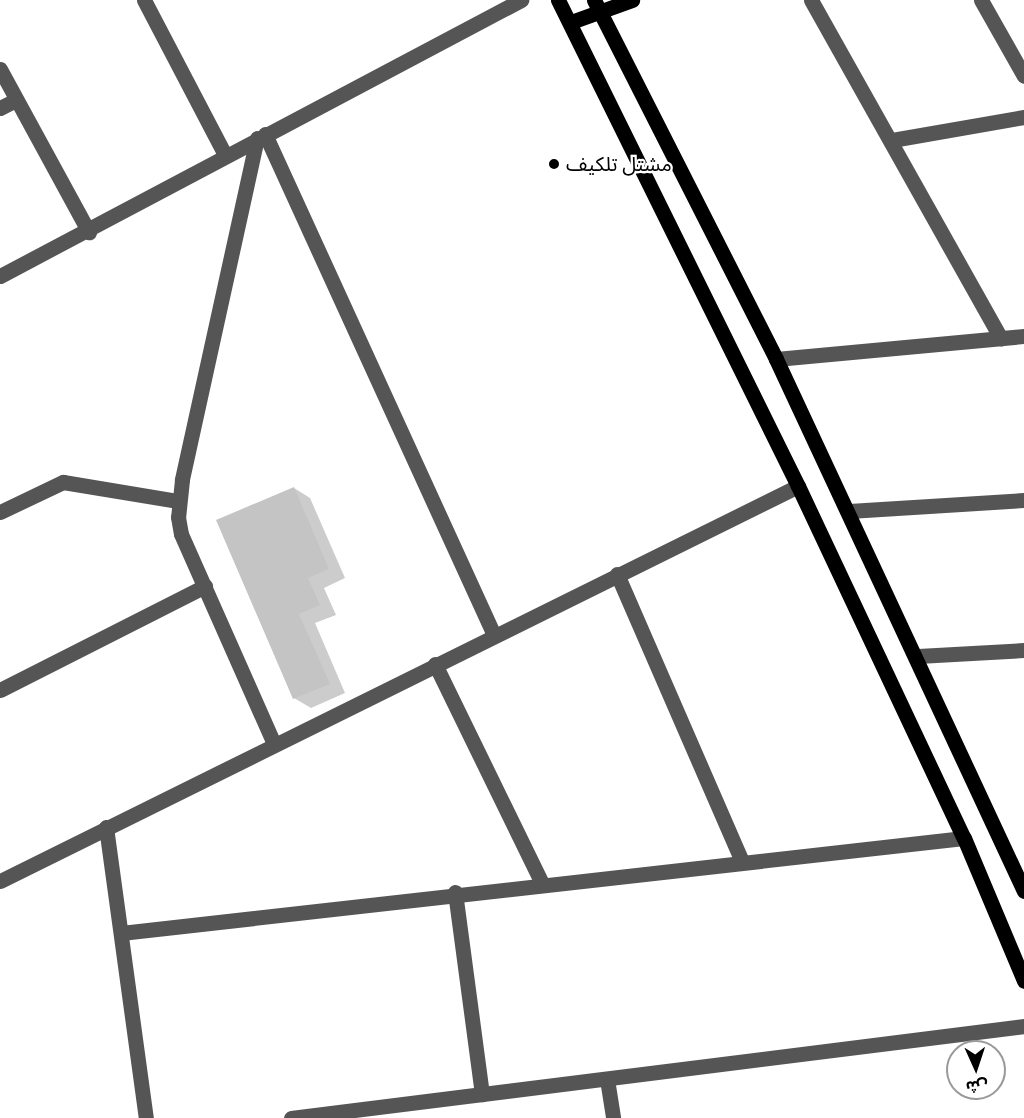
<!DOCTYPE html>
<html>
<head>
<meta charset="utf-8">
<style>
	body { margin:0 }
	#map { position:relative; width:1024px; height:1118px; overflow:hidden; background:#fff; font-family:Karla,"Noto Sans Arabic",sans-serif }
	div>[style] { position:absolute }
	.shadow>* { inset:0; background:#0003 }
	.building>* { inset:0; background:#c4c4c4 }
	.minor>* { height:15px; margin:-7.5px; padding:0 7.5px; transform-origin:7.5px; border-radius:7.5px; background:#555 }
	.major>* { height:15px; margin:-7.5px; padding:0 7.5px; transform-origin:7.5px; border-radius:7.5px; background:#000 }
	.dots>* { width:16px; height:16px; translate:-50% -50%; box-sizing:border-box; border:3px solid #fff; border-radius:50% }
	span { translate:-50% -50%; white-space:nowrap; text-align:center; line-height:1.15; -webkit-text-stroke:4.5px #fff; paint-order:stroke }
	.poi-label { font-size:20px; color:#000 }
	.left { translate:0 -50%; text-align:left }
	.north { position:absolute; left:946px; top:1040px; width:60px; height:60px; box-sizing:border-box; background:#fff; border:2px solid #999; border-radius:50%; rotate:177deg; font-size:16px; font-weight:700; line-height:24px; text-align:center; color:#000 }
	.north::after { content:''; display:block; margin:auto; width:21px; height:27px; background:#000; clip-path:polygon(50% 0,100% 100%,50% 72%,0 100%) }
</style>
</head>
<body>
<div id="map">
	<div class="shadow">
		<div style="clip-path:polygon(294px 488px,310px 498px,345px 578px,324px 588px,336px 615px,315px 623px,345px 693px,311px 708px,294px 698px)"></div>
	</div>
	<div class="building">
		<div style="clip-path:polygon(294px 487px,329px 569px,308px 578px,320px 605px,299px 614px,330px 684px,293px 699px,216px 520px)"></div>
	</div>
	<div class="minor">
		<div style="left:144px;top:0;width:175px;rotate:62.4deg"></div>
		<div style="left:811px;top:0;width:388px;rotate:60.7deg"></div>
		<div style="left:981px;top:0;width:87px;rotate:60.5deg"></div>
		<div style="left:0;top:69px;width:186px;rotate:61.4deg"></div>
		<div style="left:0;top:108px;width:18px;rotate:-27deg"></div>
		<div style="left:265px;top:134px;width:551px;rotate:65.44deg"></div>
		<div style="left:257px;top:138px;width:350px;rotate:102.4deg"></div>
		<div style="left:182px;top:480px;width:37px;rotate:96deg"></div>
		<div style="left:178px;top:517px;width:17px;rotate:80deg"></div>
		<div style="left:181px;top:534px;width:230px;rotate:66.1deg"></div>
		<div style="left:892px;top:140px;width:134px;rotate:-9.9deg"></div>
		<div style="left:0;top:276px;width:590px;rotate:-27.91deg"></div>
		<div style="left:776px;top:359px;width:249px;rotate:-5.3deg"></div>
		<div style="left:849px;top:511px;width:175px;rotate:-3.6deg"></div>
		<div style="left:0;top:512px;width:70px;rotate:-25.5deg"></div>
		<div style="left:63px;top:482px;width:117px;rotate:9.4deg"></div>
		<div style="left:617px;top:574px;width:313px;rotate:66.5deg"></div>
		<div style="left:918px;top:656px;width:106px;rotate:-3.2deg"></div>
		<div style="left:435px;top:664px;width:244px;rotate:64deg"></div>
		<div style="left:0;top:690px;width:230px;rotate:-26.9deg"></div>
		<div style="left:106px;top:827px;width:294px;rotate:82.2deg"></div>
		<div style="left:0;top:881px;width:890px;rotate:-26.33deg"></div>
		<div style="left:455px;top:892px;width:204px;rotate:82.4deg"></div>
		<div style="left:121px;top:933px;width:848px;rotate:-6.43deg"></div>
		<div style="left:607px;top:1079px;width:39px;rotate:81deg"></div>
		<div style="left:291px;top:1118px;width:739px;rotate:-7.15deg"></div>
	</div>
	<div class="major">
		<div style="left:558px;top:0;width:542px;rotate:63.72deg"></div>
		<div style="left:798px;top:486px;width:389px;rotate:64.8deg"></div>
		<div style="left:964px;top:838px;width:155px;rotate:67.2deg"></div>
		<div style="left:594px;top:0;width:402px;rotate:63.1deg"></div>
		<div style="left:776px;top:359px;width:587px;rotate:65.01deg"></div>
		<div style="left:571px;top:22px;width:65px;rotate:-19.8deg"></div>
	</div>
	<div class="dots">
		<div style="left:554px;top:164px;background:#000"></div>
	</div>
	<div class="poi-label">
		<span class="left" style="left:566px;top:164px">مشتل تلكيف</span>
	</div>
	<div class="north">ش</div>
</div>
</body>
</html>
